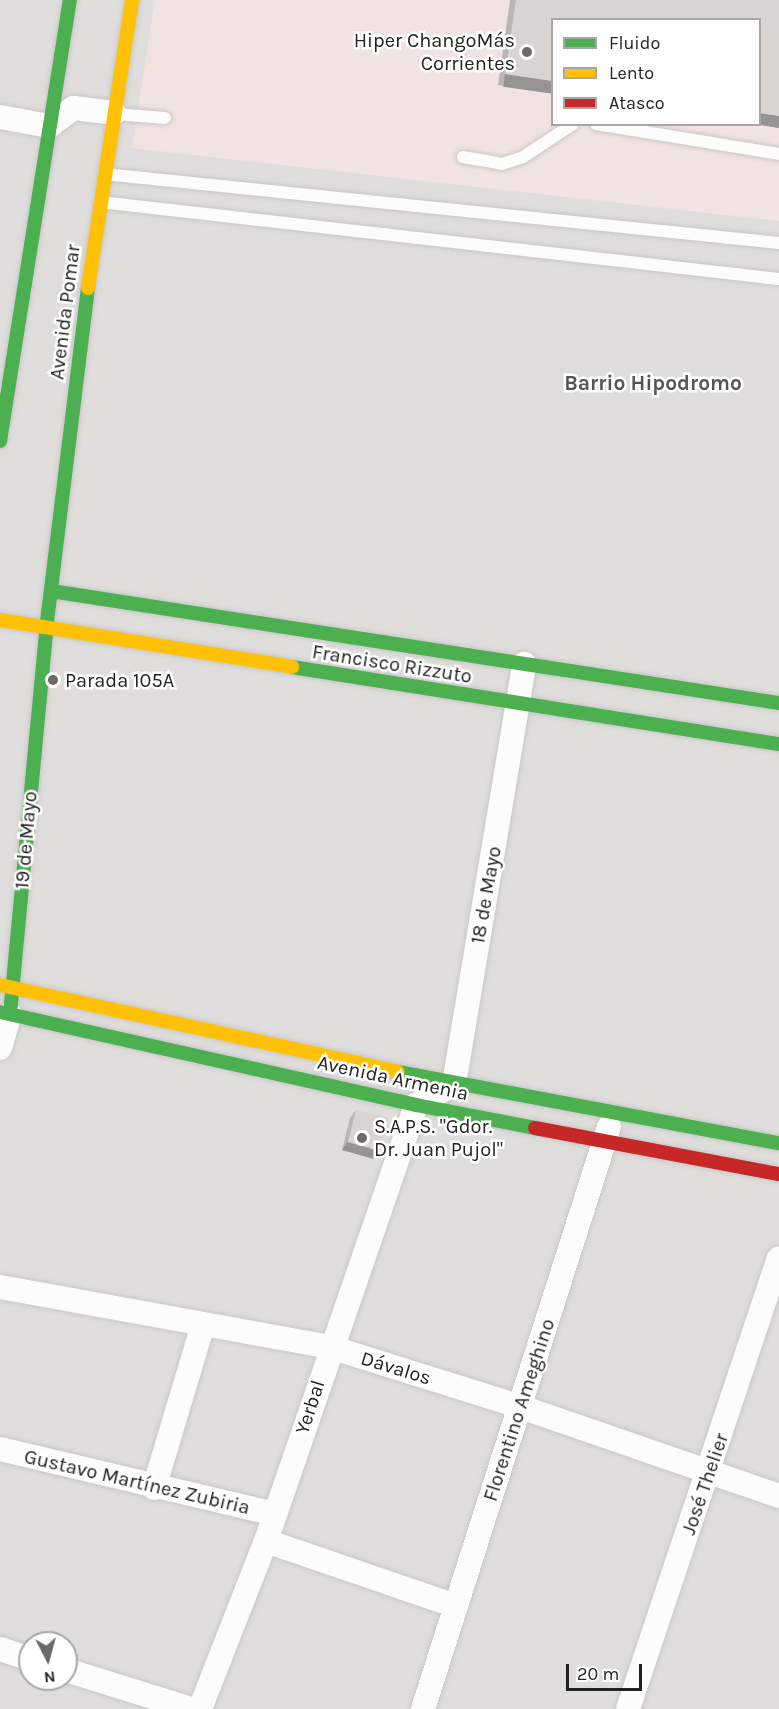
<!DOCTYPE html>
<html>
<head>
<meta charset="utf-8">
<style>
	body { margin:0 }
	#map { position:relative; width:779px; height:1709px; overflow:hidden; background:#f0eeeb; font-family:Karla,sans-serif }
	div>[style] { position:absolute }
	.residential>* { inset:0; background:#dfdedc }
	.commercial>* { inset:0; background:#f1e3e1 }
	.roads { filter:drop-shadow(0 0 2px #c9c8c7) drop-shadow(0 0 2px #c9c8c7) }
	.lane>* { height:12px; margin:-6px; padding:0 6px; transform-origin:6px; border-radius:6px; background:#fdfcfc }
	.street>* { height:24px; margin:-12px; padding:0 12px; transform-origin:12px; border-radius:12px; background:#fdfcfc }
	.fast>* { height:14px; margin:-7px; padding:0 7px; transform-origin:7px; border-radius:7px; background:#4caf50 }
	.slow>* { height:14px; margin:-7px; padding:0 7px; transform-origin:7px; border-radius:7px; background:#ffc107 }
	.jam>* { height:14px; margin:-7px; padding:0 7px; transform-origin:7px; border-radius:7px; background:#c62828 }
	.wall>* { inset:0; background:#b9b6b5 }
	.shaded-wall>* { inset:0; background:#969493; transform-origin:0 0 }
	.building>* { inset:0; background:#d7d4d2; transform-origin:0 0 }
	.dots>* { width:16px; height:16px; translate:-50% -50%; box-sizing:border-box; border:3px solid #fff; border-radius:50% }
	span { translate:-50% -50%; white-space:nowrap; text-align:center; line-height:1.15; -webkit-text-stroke:5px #fff; paint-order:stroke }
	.poi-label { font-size:20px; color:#222 }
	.right { translate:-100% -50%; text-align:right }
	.left { translate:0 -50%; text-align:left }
	.street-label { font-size:20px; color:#222 }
	.neighbourhood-label { font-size:21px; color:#555; font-weight:700 }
	.legend { position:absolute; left:551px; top:18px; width:210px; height:108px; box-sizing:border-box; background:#fff; border:2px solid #a7a7a7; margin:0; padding:8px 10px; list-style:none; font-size:18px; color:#222 }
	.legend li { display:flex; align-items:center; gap:12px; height:30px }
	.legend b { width:30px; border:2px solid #a7a7a7 }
	.north { position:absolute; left:18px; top:1631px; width:60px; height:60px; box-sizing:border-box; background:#fff; border:2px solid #a7a7a7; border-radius:50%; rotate:174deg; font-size:16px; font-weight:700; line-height:24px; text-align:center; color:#222 }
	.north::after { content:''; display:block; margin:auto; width:21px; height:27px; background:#6a6968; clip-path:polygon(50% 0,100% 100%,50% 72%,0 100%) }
	.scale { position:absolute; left:566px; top:1664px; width:76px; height:27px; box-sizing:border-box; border:3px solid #222; border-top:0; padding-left:8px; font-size:18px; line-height:21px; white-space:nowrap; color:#222; -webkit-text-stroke:4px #fff; paint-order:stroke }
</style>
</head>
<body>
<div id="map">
	<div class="residential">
		<div style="clip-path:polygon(evenodd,0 0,779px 0,779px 1709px,0 1709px,0 0,552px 20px,760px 20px,760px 124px,552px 124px,552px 20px,0 0,30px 1643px,66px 1643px,66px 1679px,30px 1679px,30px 1643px)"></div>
	</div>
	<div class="commercial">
		<div style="clip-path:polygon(evenodd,155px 0,779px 0,779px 221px,132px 148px,155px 0,552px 20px,760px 20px,760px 124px,552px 124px,552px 20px)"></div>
	</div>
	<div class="roads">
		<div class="lane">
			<div style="left:115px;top:114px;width:50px;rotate:4.6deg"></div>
			<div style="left:596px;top:124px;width:185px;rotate:9.3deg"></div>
			<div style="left:463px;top:157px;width:40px;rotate:10deg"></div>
			<div style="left:502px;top:164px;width:22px;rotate:-18deg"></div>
			<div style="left:523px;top:157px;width:60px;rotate:-33.4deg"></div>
			<div style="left:104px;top:174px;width:679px;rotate:5.84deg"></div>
			<div style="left:100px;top:202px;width:683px;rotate:6.47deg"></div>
		</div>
		<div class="street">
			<div style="left:0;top:117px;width:50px;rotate:10.4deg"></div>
			<div style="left:49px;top:126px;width:31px;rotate:-36deg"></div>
			<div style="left:74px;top:108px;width:40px;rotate:7.1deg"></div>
			<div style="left:0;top:1048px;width:35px;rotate:-74deg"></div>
			<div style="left:0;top:1287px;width:335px;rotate:10.3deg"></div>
			<div style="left:330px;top:1347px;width:200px;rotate:17.4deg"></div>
			<div style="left:521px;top:1407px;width:273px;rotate:19deg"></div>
			<div style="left:0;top:1449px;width:282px;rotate:13.3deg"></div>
			<div style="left:154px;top:1488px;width:170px;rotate:-73.3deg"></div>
			<div style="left:266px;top:1541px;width:201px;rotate:18.9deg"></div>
			<div style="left:0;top:1649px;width:32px;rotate:18deg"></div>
			<div style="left:66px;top:1670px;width:131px;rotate:17.3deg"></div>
			<div style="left:200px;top:1709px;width:180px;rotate:-68.6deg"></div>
			<div style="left:266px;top:1541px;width:461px;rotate:-71deg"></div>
			<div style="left:416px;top:1105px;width:43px;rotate:-28.9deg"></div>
			<div style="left:454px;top:1084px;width:426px;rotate:-80.5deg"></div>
			<div style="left:423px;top:1709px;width:611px;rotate:-72.28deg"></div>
			<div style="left:628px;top:1709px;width:475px;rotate:-71.5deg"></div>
		</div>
		<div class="fast">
			<div style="left:0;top:441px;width:447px;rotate:-81deg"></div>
			<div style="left:51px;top:591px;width:737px;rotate:8.75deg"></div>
			<div style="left:292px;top:667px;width:493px;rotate:9deg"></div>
			<div style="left:0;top:1012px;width:426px;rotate:12.6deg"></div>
			<div style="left:416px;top:1105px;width:121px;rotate:10.9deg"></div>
			<div style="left:10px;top:1014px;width:386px;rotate:-84.6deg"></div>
			<div style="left:46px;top:630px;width:345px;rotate:-83deg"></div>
			<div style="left:398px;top:1072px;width:388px;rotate:10.6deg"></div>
		</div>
		<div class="slow">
			<div style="left:88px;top:288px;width:291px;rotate:-81.3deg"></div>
			<div style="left:0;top:620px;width:296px;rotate:9.1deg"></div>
			<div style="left:0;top:985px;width:407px;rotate:12.3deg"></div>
		</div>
		<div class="jam">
			<div style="left:535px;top:1128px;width:248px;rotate:10.7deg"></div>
		</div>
	</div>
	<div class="wall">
		<div style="clip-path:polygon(510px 0,779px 0,779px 128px,755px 124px,759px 124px,552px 20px,552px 93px,498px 85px)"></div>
		<div style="clip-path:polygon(356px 1110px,374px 1159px,342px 1150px,350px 1118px)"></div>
	</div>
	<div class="shaded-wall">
		<div style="left:505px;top:74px;width:48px;height:13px;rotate:8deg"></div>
		<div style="clip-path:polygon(759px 113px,779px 116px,779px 128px,755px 124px,759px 124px)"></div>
		<div style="clip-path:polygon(347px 1142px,379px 1151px,374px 1159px,342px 1150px)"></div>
	</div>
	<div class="building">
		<div style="clip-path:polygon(516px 0,779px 0,779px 116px,759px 113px,759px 20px,552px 20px,552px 81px,505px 74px)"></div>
		<div style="left:356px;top:1110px;width:33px;height:33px;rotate:14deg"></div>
	</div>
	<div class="dots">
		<div style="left:527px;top:52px;background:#6a6968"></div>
		<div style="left:53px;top:680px;background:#6a6968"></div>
		<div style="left:362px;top:1138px;background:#6a6968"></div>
	</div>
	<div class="poi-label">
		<span class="right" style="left:515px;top:52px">Hiper ChangoMás<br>Corrientes</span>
		<span class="left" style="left:65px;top:680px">Parada 105A</span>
		<span class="left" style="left:374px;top:1138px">S.A.P.S. "Gdor.<br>Dr. Juan Pujol"</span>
	</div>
	<div class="street-label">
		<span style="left:65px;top:312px;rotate:-83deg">Avenida Pomar</span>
		<span style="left:392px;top:664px;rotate:9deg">Francisco Rizzuto</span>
		<span style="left:26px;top:840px;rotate:-85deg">19 de Mayo</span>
		<span style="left:486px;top:895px;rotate:-80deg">18 de Mayo</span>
		<span style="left:393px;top:1078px;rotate:12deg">Avenida Armenia</span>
		<span style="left:396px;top:1368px;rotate:17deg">Dávalos</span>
		<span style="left:310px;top:1407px;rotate:-72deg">Yerbal</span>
		<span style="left:519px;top:1410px;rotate:-72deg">Florentino Ameghino</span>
		<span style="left:137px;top:1482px;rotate:13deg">Gustavo Martínez Zubiria</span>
		<span style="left:705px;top:1484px;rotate:-71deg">José Thelier</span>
	</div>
	<div class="neighbourhood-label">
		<span style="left:653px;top:383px">Barrio Hipodromo</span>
	</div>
	<ul class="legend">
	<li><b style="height:8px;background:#4caf50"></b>Fluido</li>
	<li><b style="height:8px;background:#ffc107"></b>Lento</li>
	<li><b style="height:8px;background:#c62828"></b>Atasco</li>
	</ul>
	<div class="north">N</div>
	<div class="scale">20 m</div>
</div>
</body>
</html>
